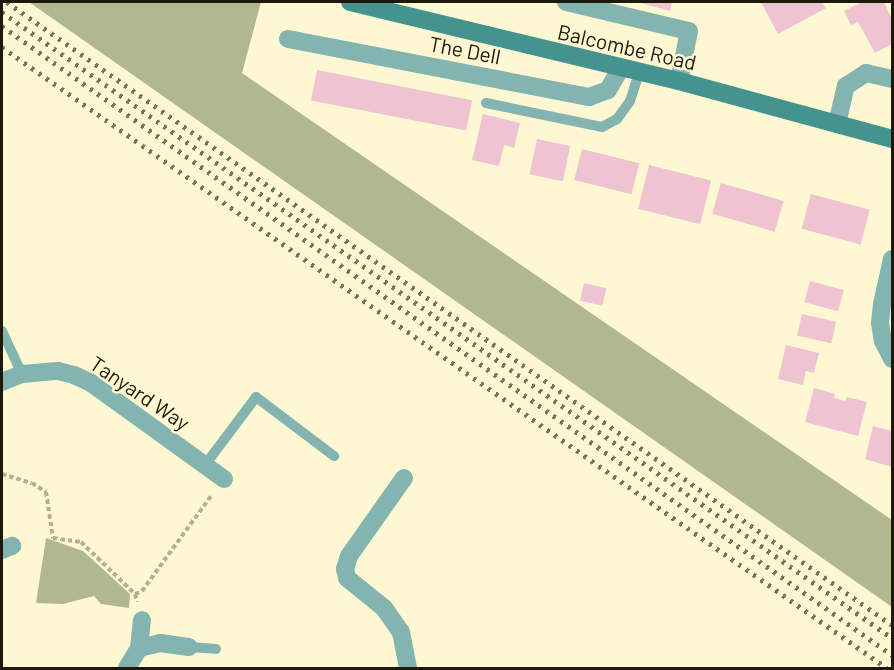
<!DOCTYPE html>
<html>
<head>
<meta charset="utf-8">
<style>
	body { margin:0 }
	#map { position:relative; width:894px; height:670px; overflow:hidden; background:#fef8d2; font-family:Barlow,sans-serif }
	div>[style] { position:absolute }
	.forest>* { inset:0; background:#b1b891 }
	.building>* { inset:0; background:#efc3d1; transform-origin:0 0 }
	.path>* { height:4px; margin-top:-2px; transform-origin:0; background:repeating-linear-gradient(90deg,#b4af91 0 4.5px,transparent 0 7.5px) }
	.lane>* { height:10px; margin:-5px; padding:0 5px; transform-origin:5px; border-radius:5px; background:#84b4b0 }
	.street>* { height:18px; margin:-9px; padding:0 9px; transform-origin:9px; border-radius:9px; background:#84b4b0 }
	.secondary>* { height:18px; margin:-9px; padding:0 9px; transform-origin:9px; border-radius:9px; background:#45938e }
	.rail>* { height:4.5px; margin-top:-2.25px; transform-origin:0; background:repeating-linear-gradient(90deg,#77735c 0 3px,transparent 0 9px) }
	span { translate:-50% -50%; white-space:nowrap; text-align:center; line-height:1.15; -webkit-text-stroke:5px #fef8d2; paint-order:stroke }
	.street-label { font-size:21px; color:#1c190c }
	.frame { position:absolute; inset:0; border:3px solid #1c190c; pointer-events:none }
</style>
</head>
<body>
<div id="map">
	<div class="forest">
		<div style="clip-path:polygon(29px 2px,261px 2px,242px 73px,892px 520px,892px 607px)"></div>
		<div style="clip-path:polygon(46px 538px,83px 551px,130px 594px,129px 608px,101px 604px,94px 596px,63px 604px,36px 603px)"></div>
	</div>
	<div class="building">
		<div style="clip-path:polygon(637px 2px,672px 2px,670px 11px)"></div>
		<div style="clip-path:polygon(761px 2px,822px 2px,826px 8px,778px 34px)"></div>
		<div style="clip-path:polygon(862px 2px,884px 2px,892px 19px,892px 44px,875px 53px,858px 22px,851px 25px,844px 11px)"></div>
		<div style="left:317px;top:70px;width:158px;height:31px;rotate:11deg"></div>
		<div style="clip-path:polygon(483px 114px,520px 123px,514px 148px,504px 145px,499px 166px,472px 160px)"></div>
		<div style="left:537px;top:139px;width:34px;height:36px;rotate:12deg"></div>
		<div style="left:582px;top:149px;width:59px;height:32px;rotate:14deg"></div>
		<div style="left:649px;top:165px;width:64px;height:45px;rotate:14deg"></div>
		<div style="left:721px;top:183px;width:65px;height:32px;rotate:16deg"></div>
		<div style="left:811px;top:194px;width:61px;height:36px;rotate:15deg"></div>
		<div style="left:810px;top:281px;width:35px;height:22px;rotate:15deg"></div>
		<div style="left:584px;top:283px;width:23px;height:18px;rotate:13deg"></div>
		<div style="left:802px;top:314px;width:35px;height:22px;rotate:13deg"></div>
		<div style="clip-path:polygon(786px 345px,819px 353px,814px 373px,806px 371px,803px 385px,778px 379px)"></div>
		<div style="clip-path:polygon(814px 388px,835px 394px,834px 398px,845px 401px,847px 397px,867px 402px,858px 436px,805px 422px)"></div>
		<div style="clip-path:polygon(873px 426px,892px 431px,892px 467px,865px 459px)"></div>
	</div>
	<div class="path">
		<div style="left:2px;top:474px;width:31px;rotate:17deg"></div>
		<div style="left:32px;top:483px;width:17px;rotate:33deg"></div>
		<div style="left:46px;top:492px;width:47px;rotate:81.3deg"></div>
		<div style="left:53px;top:538px;width:28px;rotate:8deg"></div>
		<div style="left:81px;top:542px;width:75px;rotate:43.9deg"></div>
		<div style="left:135px;top:594px;width:8px;rotate:76deg"></div>
		<div style="left:135px;top:594px;width:8px;rotate:-23deg"></div>
		<div style="left:142px;top:591px;width:117px;rotate:-54deg"></div>
	</div>
	<div class="lane">
		<div style="left:486px;top:103px;width:118px;rotate:11.7deg"></div>
		<div style="left:602px;top:127px;width:17px;rotate:-28deg"></div>
		<div style="left:617px;top:119px;width:22px;rotate:-54deg"></div>
		<div style="left:630px;top:101px;width:29px;rotate:-72deg"></div>
		<div style="left:2px;top:331px;width:47px;rotate:65.1deg"></div>
		<div style="left:205px;top:465px;width:85px;rotate:-53.1deg"></div>
		<div style="left:256px;top:397px;width:98px;rotate:37.1deg"></div>
		<div style="left:189px;top:647px;width:27px;rotate:4deg"></div>
	</div>
	<div class="street">
		<div style="left:566px;top:2px;width:126px;rotate:13.3deg"></div>
		<div style="left:689px;top:31px;width:51px;rotate:101.3deg"></div>
		<div style="left:288px;top:39px;width:307px;rotate:10.9deg"></div>
		<div style="left:589px;top:97px;width:20px;rotate:-20deg"></div>
		<div style="left:608px;top:90px;width:24px;rotate:-60deg"></div>
		<div style="left:837px;top:124px;width:39px;rotate:-77deg"></div>
		<div style="left:846px;top:86px;width:24px;rotate:-33deg"></div>
		<div style="left:866px;top:73px;width:27px;rotate:13deg"></div>
		<div style="left:892px;top:259px;width:46px;rotate:102.5deg"></div>
		<div style="left:882px;top:304px;width:19px;rotate:96deg"></div>
		<div style="left:880px;top:323px;width:18px;rotate:81deg"></div>
		<div style="left:883px;top:341px;width:20px;rotate:63deg"></div>
		<div style="left:2px;top:382px;width:22px;rotate:-22deg"></div>
		<div style="left:22px;top:374px;width:36px;rotate:-5deg"></div>
		<div style="left:58px;top:371px;width:16px;rotate:14deg"></div>
		<div style="left:74px;top:375px;width:19px;rotate:25deg"></div>
		<div style="left:91px;top:383px;width:164px;rotate:35.8deg"></div>
		<div style="left:404px;top:478px;width:95px;rotate:125.2deg"></div>
		<div style="left:349px;top:556px;width:14px;rotate:107deg"></div>
		<div style="left:345px;top:569px;width:9px;rotate:77deg"></div>
		<div style="left:347px;top:578px;width:48px;rotate:39deg"></div>
		<div style="left:384px;top:608px;width:29px;rotate:55deg"></div>
		<div style="left:401px;top:632px;width:37px;rotate:79deg"></div>
		<div style="left:2px;top:550px;width:11px;rotate:-22deg"></div>
		<div style="left:139px;top:648px;width:22px;rotate:-13deg"></div>
		<div style="left:160px;top:643px;width:29px;rotate:8deg"></div>
		<div style="left:127px;top:668px;width:23px;rotate:-59deg"></div>
		<div style="left:139px;top:648px;width:28px;rotate:-84deg"></div>
	</div>
	<div class="secondary">
		<div style="left:350px;top:2px;width:338px;rotate:13.5deg"></div>
		<div style="left:679px;top:81px;width:221px;rotate:15.2deg"></div>
	</div>
	<div class="rail">
		<div style="left:7px;top:2px;width:1082px;rotate:35.14deg"></div>
		<div style="left:2px;top:12px;width:1088px;rotate:35.12deg"></div>
		<div style="left:2px;top:26px;width:1090px;rotate:35.25deg"></div>
		<div style="left:2px;top:47px;width:1081px;rotate:35.06deg"></div>
	</div>
	<div class="street-label">
		<span style="left:627px;top:47px;rotate:13deg">Balcombe Road</span>
		<span style="left:465px;top:50px;rotate:11deg">The Dell</span>
		<span style="left:140px;top:393px;rotate:34deg">Tanyard Way</span>
	</div>
	<div class="frame"></div>
</div>
</body>
</html>
